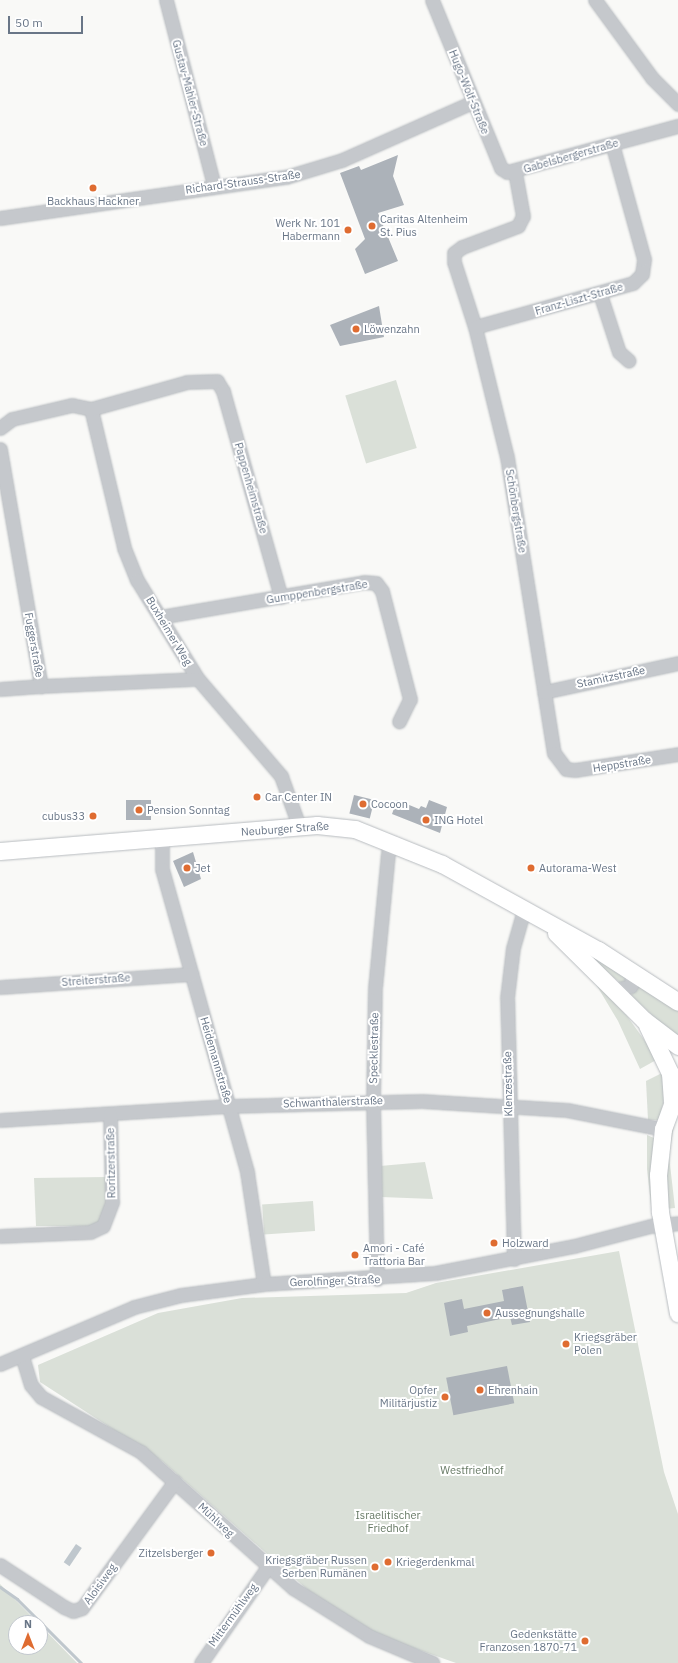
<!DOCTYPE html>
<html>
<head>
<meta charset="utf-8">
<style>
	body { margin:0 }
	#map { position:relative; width:678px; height:1663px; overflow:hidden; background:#f9f9f7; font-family:"IBM Plex Sans",sans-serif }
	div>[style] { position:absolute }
	.green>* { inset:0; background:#dae0d8; transform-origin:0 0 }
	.water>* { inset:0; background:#bfc7cd; transform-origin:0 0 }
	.stream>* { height:3px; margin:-1.5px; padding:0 1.5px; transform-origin:1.5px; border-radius:1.5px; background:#bfc7cd }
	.building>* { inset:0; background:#acb2b9; transform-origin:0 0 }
	.roads { filter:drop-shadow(0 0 1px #b8bcc0) drop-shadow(0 0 1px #b8bcc0) }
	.minor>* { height:13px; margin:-6.5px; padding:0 6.5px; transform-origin:6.5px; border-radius:6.5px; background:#c5c8cc }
	.major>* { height:17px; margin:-8.5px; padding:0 8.5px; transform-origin:8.5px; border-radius:8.5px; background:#fff }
	.dots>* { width:11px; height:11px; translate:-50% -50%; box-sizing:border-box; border:2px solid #fff; border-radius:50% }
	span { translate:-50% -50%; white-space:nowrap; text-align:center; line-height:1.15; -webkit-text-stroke:4px #fff; paint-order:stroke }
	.street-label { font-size:11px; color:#697687 }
	.poi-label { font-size:11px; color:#697687 }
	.left { translate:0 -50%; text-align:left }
	.right { translate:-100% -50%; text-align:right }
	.park-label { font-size:11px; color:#667964 }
	.north { position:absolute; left:8px; top:1615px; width:40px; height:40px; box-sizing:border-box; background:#fff; border:1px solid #c3c8cf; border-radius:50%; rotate:0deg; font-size:11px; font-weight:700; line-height:16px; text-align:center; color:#697687 }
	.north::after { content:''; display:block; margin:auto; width:14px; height:18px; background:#df6c31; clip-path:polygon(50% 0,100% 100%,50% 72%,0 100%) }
	.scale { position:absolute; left:8px; top:16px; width:75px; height:18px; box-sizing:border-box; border:2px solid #697687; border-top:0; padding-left:5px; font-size:12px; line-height:14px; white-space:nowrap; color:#697687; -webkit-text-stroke:3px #fff; paint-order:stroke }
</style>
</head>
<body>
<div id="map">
	<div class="green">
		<div style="left:396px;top:380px;width:71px;height:53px;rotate:73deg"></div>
		<div style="clip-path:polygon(579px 947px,629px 974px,628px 982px,619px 982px)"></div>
		<div style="clip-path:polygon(594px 981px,627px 1016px,658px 1059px,640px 1069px,618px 1021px)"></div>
		<div style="clip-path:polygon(642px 982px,678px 1008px,678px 1040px,631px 995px)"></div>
		<div style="clip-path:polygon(662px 1073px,664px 1100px,659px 1120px,648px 1120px,646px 1081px)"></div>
		<div style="clip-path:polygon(678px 1101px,669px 1156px,675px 1208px,665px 1209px,665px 1156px)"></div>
		<div style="clip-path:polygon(647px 1135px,654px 1138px,651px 1205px,647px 1169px)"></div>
		<div style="clip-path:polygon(425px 1162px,433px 1199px,381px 1197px,380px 1166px)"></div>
		<div style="clip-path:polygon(106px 1177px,107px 1201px,100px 1222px,89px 1226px,36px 1226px,34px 1178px)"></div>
		<div style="left:313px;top:1201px;width:30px;height:51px;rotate:86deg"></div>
		<div style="clip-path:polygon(619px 1251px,664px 1472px,678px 1514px,678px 1663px,456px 1663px,377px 1635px,309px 1591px,162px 1461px,40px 1382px,38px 1365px,158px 1313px,242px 1298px,406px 1293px,436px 1283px)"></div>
		<div style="clip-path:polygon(0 1584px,38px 1623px,16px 1623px,16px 1647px,40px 1647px,40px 1625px,77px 1663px,0 1663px)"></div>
	</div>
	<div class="water">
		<div style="left:76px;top:1544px;width:7px;height:22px;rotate:34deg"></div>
	</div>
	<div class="stream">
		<div style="left:0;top:1587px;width:21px;rotate:35deg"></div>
		<div style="left:17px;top:1599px;width:91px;rotate:45deg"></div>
	</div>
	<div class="building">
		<div style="clip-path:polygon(398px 155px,393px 176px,404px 205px,378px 213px,398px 261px,365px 274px,355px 249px,365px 239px,340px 173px,359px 166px,361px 170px)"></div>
		<div style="clip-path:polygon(379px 306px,384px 337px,340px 346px,330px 325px)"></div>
		<div style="left:354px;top:795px;width:21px;height:19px;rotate:14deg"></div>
		<div style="left:126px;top:800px;width:25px;height:20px"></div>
		<div style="clip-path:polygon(397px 800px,419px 809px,421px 806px,426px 808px,429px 800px,447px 807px,440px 833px,392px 814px)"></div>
		<div style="clip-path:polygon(193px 852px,201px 879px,184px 887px,173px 861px)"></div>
		<div style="clip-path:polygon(523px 1286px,530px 1322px,512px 1325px,510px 1317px,467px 1326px,468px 1332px,450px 1336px,444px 1303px,462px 1299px,464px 1309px,504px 1301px,502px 1290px)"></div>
		<div style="left:507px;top:1366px;width:38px;height:62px;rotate:79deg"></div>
	</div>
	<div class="roads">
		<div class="minor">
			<div style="left:166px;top:0;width:192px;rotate:75.5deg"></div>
			<div style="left:432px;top:0;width:182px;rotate:67.7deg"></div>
			<div style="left:501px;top:168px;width:7px;rotate:34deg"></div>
			<div style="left:507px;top:172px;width:177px;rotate:-15.1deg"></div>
			<div style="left:595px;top:0;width:97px;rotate:53.8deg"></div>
			<div style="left:652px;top:78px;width:37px;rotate:45deg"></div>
			<div style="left:515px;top:172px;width:45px;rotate:79.7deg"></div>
			<div style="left:523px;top:216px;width:11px;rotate:117deg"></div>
			<div style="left:518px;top:226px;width:60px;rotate:159.4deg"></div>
			<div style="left:462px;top:247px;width:10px;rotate:143deg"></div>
			<div style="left:454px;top:253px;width:9px;rotate:90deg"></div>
			<div style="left:454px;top:262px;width:68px;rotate:72.1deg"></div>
			<div style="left:475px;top:327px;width:134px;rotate:76.2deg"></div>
			<div style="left:507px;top:457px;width:300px;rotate:81deg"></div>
			<div style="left:554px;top:753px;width:20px;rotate:53deg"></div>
			<div style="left:566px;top:769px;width:9px;rotate:6deg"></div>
			<div style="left:575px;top:770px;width:104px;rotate:-8.8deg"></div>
			<div style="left:0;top:218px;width:289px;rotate:-8.2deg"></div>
			<div style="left:286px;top:177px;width:59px;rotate:-16.9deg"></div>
			<div style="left:342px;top:160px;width:143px;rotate:-23.9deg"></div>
			<div style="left:600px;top:294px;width:61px;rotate:71.9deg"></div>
			<div style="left:619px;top:352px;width:13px;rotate:42deg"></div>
			<div style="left:475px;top:327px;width:164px;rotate:-15.6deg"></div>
			<div style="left:633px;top:283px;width:13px;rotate:-45deg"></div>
			<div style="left:642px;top:274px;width:15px;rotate:-82deg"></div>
			<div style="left:644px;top:259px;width:119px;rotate:-105.5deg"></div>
			<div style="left:91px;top:409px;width:143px;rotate:76.6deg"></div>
			<div style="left:124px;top:548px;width:35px;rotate:68deg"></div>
			<div style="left:137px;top:580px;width:116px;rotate:58.4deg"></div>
			<div style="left:198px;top:679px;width:128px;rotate:49.4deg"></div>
			<div style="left:281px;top:776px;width:53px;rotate:70.2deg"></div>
			<div style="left:0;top:428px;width:15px;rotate:-37deg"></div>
			<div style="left:12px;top:419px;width:62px;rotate:-13.1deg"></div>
			<div style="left:72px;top:405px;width:19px;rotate:12deg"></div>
			<div style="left:91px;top:409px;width:100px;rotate:-15.7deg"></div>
			<div style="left:187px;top:382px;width:30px;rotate:-2deg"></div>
			<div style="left:217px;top:381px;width:12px;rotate:59deg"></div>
			<div style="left:223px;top:391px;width:214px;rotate:74.3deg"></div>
			<div style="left:0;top:449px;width:241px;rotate:80.2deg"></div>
			<div style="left:41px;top:686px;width:157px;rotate:-2.6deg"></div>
			<div style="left:160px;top:617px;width:207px;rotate:-9.7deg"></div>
			<div style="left:364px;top:582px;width:12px;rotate:5deg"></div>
			<div style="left:376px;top:583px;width:10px;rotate:53deg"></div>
			<div style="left:382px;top:591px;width:112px;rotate:75.5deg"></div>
			<div style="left:410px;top:699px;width:25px;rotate:116deg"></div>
			<div style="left:0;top:689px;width:41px;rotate:-4.2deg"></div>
			<div style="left:544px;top:692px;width:137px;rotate:-12.2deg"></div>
			<div style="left:162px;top:838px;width:31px;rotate:90deg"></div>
			<div style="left:162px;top:869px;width:315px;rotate:74.3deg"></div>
			<div style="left:247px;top:1172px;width:113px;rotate:81.4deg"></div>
			<div style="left:0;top:987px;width:192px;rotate:-3.9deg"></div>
			<div style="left:614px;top:990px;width:17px;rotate:-13deg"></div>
			<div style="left:631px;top:986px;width:15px;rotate:-86deg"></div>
			<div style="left:0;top:1120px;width:229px;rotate:-3.5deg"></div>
			<div style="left:229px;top:1106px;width:193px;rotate:-1.5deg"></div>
			<div style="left:422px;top:1101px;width:145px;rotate:3.6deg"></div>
			<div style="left:567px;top:1110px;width:98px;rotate:11.2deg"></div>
			<div style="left:0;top:1236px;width:90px;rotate:-2.5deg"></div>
			<div style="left:90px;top:1232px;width:14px;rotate:-25deg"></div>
			<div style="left:103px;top:1226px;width:26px;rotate:-69deg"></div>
			<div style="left:112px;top:1202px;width:88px;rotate:-91.3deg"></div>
			<div style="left:514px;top:1259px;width:261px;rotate:-91.5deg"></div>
			<div style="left:507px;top:998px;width:50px;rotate:-83.2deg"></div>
			<div style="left:513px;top:948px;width:40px;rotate:-74deg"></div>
			<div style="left:377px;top:1279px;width:179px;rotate:-91.3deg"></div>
			<div style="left:373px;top:1100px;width:112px;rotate:-89deg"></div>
			<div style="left:375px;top:988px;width:147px;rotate:-84.5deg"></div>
			<div style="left:22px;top:1356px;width:30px;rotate:73deg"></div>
			<div style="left:31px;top:1385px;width:16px;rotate:50deg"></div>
			<div style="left:41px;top:1397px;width:114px;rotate:28.8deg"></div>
			<div style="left:141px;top:1452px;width:204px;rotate:41.8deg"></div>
			<div style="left:293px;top:1588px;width:90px;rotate:32.3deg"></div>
			<div style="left:369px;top:1636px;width:69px;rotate:22.9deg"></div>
			<div style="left:0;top:1364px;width:146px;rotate:-23deg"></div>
			<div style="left:134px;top:1307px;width:49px;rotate:-14.3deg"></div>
			<div style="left:181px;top:1295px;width:84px;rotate:-7.5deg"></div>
			<div style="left:264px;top:1284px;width:171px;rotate:-3.7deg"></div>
			<div style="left:435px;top:1273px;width:142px;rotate:-11deg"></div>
			<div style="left:574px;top:1246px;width:80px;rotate:-14.6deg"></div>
			<div style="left:651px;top:1226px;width:27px;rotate:-6deg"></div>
			<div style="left:0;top:1565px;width:77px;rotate:33.3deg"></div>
			<div style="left:64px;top:1607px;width:10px;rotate:24deg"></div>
			<div style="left:73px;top:1611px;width:9px;rotate:-18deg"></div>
			<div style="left:82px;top:1608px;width:157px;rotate:-53.8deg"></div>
			<div style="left:201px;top:1663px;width:116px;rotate:-55.2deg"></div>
		</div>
		<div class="major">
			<div style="left:0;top:851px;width:318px;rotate:-4.7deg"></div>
			<div style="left:317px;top:825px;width:38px;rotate:6deg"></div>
			<div style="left:355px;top:829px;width:94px;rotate:21.9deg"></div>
			<div style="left:442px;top:864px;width:178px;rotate:28.9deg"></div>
			<div style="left:598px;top:950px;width:95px;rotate:33deg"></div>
			<div style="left:556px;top:933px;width:124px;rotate:44.7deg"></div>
			<div style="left:644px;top:1020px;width:43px;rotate:37.4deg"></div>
			<div style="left:647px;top:1025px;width:53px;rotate:64.4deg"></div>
			<div style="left:670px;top:1073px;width:28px;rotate:86deg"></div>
			<div style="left:678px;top:1088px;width:44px;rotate:110.1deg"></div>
			<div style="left:663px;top:1129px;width:46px;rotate:96.2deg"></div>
			<div style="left:658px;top:1175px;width:37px;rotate:87deg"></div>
			<div style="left:660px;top:1212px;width:103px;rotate:79.9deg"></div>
		</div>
	</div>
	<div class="dots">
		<div style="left:93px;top:188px;background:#df6c31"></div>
		<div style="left:372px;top:226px;background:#df6c31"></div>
		<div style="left:348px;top:230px;background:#df6c31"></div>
		<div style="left:356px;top:329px;background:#df6c31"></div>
		<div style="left:257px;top:797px;background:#df6c31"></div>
		<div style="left:363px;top:804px;background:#df6c31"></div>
		<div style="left:139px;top:810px;background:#df6c31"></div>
		<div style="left:93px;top:816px;background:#df6c31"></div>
		<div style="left:426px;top:820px;background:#df6c31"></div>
		<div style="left:187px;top:868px;background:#df6c31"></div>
		<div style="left:531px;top:868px;background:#df6c31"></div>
		<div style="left:494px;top:1243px;background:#df6c31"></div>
		<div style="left:355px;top:1255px;background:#df6c31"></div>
		<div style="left:487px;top:1313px;background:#df6c31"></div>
		<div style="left:566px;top:1344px;background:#df6c31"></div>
		<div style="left:480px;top:1390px;background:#df6c31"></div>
		<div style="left:445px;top:1397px;background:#df6c31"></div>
		<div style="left:211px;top:1553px;background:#df6c31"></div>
		<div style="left:388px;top:1562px;background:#df6c31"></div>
		<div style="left:375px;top:1567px;background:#df6c31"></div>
		<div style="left:585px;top:1641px;background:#df6c31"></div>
	</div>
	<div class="street-label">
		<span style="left:469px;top:92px;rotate:68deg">Hugo-Wolf-Straße</span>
		<span style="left:190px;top:93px;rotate:75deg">Gustav-Mahler-Straße</span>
		<span style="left:571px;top:156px;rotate:-16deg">Gabelsbergerstraße</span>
		<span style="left:243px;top:182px;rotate:-8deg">Richard-Strauss-Straße</span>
		<span style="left:579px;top:299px;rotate:-16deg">Franz-Liszt-Straße</span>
		<span style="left:251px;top:488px;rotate:74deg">Pappenheimstraße</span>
		<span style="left:516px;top:511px;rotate:81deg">Schönbergstraße</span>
		<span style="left:317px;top:592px;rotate:-9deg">Gumppenbergstraße</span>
		<span style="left:169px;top:631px;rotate:59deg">Buxheimer Weg</span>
		<span style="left:34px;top:645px;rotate:80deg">Fuggerstraße</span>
		<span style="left:611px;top:677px;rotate:-12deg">Stamitzstraße</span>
		<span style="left:622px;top:764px;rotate:-9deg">Heppstraße</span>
		<span style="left:285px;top:829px;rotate:-4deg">Neuburger Straße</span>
		<span style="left:96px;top:980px;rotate:-4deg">Streiterstraße</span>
		<span style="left:374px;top:1048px;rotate:-89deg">Specklestraße</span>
		<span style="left:216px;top:1060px;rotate:74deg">Heidemannstraße</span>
		<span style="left:508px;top:1084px;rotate:-91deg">Klenzestraße</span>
		<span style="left:333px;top:1102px;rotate:-2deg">Schwanthalerstraße</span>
		<span style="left:111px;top:1163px;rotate:-91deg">Roritzerstraße</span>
		<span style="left:335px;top:1281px;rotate:-2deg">Gerolfinger Straße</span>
		<span style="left:216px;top:1520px;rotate:43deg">Mühlweg</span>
		<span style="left:100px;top:1584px;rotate:-54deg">Aloisiweg</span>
		<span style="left:233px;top:1615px;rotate:-54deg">Mittermühlweg</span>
	</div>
	<div class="poi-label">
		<span style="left:93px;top:201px">Backhaus Hackner</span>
		<span class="left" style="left:380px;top:226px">Caritas Altenheim<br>St. Pius</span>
		<span class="right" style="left:340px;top:230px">Werk Nr. 101<br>Habermann</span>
		<span class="left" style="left:364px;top:329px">Löwenzahn</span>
		<span class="left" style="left:265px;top:797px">Car Center IN</span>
		<span class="left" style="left:371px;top:804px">Cocoon</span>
		<span class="left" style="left:147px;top:810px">Pension Sonntag</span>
		<span class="right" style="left:85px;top:816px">cubus33</span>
		<span class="left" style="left:434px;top:820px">ING Hotel</span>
		<span class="left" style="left:195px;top:868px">Jet</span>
		<span class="left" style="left:539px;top:868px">Autorama-West</span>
		<span class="left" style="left:502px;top:1243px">Holzward</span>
		<span class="left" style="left:363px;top:1255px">Amori - Café<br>Trattoria Bar</span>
		<span class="left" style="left:495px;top:1313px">Aussegnungshalle</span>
		<span class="left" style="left:574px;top:1344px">Kriegsgräber<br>Polen</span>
		<span class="left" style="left:488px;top:1390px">Ehrenhain</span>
		<span class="right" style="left:437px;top:1397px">Opfer<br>Militärjustiz</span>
		<span class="right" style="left:203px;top:1553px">Zitzelsberger</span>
		<span class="right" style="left:367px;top:1567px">Kriegsgräber Russen<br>Serben Rumänen</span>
		<span class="left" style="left:396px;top:1562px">Kriegerdenkmal</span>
		<span class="right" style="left:577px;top:1641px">Gedenkstätte<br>Franzosen 1870-71</span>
	</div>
	<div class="park-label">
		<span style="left:472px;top:1470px">Westfriedhof</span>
		<span style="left:388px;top:1522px">Israelitischer<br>Friedhof</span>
	</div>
	<div class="north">N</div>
	<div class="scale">50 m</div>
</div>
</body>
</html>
